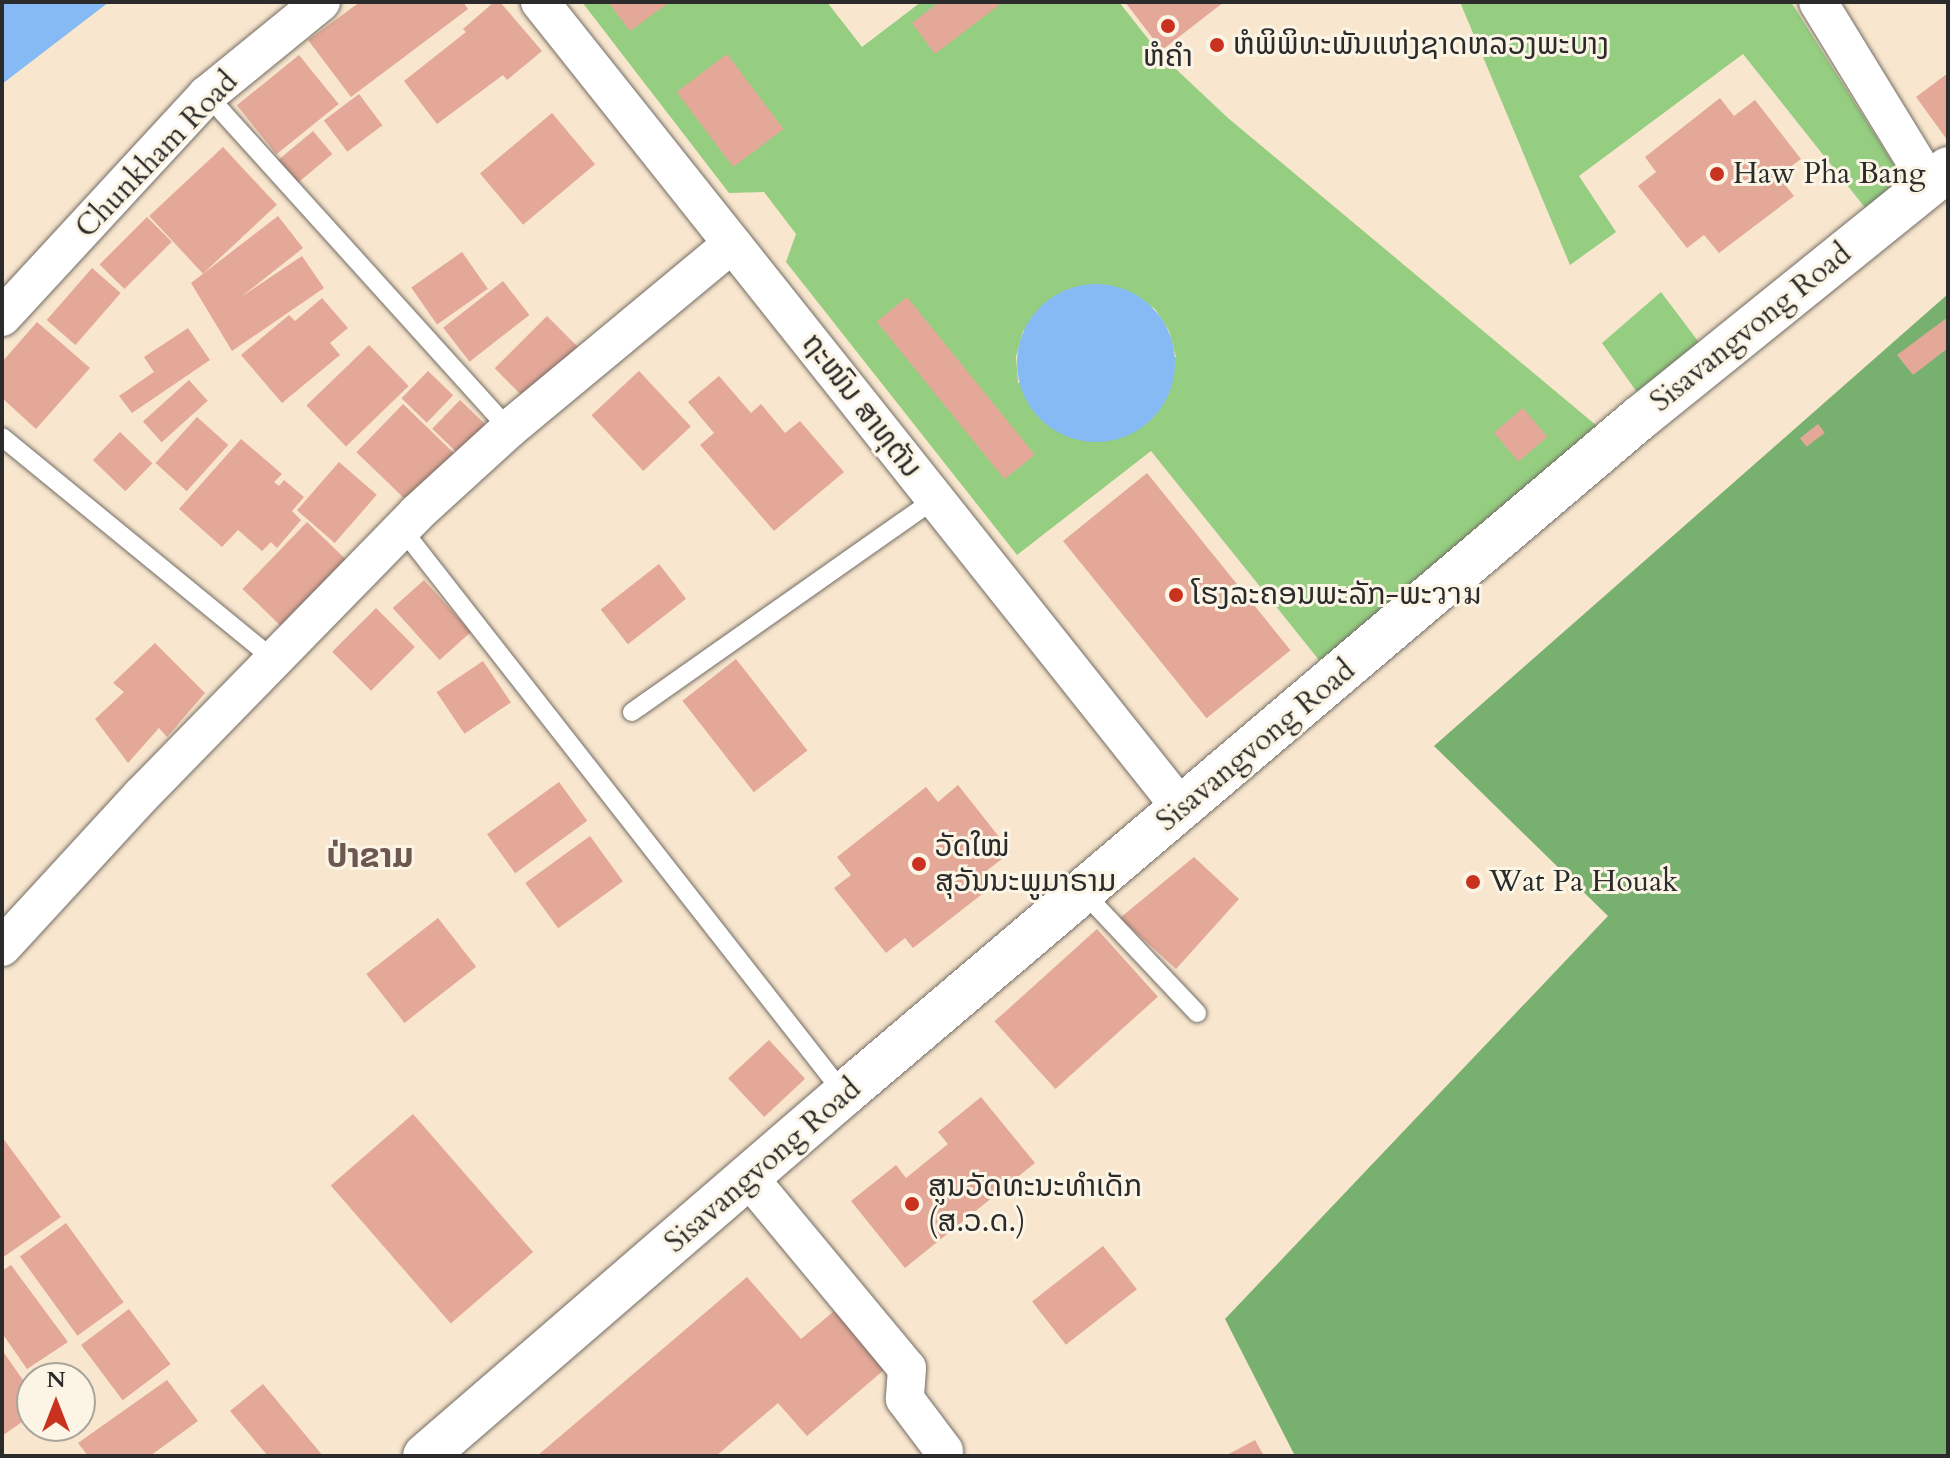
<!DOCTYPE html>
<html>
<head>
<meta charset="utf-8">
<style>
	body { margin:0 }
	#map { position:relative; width:1950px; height:1458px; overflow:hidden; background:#f8e6ce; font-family:Cardo,"Noto Sans Lao","Noto Serif Thai",serif }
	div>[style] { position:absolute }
	.green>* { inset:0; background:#95ce81 }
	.forest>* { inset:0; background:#78b16f }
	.water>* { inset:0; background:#85baf4 }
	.round { border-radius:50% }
	.building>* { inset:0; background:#e4a898; transform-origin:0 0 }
	.roads { filter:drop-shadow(0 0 2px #736c64) drop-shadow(0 0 2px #736c64) }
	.lane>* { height:18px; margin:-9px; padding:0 9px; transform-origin:9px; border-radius:9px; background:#fff }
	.street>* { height:38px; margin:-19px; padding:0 19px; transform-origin:19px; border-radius:19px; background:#fff }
	.secondary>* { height:44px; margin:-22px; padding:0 22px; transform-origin:22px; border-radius:22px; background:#fff }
	.dots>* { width:22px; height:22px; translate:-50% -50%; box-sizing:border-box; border:4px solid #fcf5e5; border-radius:50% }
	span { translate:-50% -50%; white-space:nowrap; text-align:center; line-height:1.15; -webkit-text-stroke:6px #fcf5e5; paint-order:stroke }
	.poi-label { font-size:30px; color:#2b2b2b }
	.left { translate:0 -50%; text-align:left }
	.street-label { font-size:30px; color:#2b2b2b }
	.quarter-label { font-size:34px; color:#6c5751; font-weight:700 }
	.frame { position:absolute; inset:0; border:4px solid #2b2b2b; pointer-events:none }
	.north { position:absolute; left:16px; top:1362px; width:80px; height:80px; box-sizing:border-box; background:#fcf5e5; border:2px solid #a8a49b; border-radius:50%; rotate:0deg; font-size:22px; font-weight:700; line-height:32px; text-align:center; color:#2b2b2b }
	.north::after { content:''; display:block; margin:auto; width:28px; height:36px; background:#c8321e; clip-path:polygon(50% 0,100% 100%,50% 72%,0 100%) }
</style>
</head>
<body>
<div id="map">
	<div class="green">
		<div style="clip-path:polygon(evenodd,582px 2px,827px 2px,862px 47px,921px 2px,1119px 2px,1160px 54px,1228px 118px,1609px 436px,1327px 670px,1151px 451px,1017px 555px,786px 262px,796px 234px,764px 192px,729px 193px,582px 2px,1083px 285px,1109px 285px,1134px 294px,1155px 309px,1169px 331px,1176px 357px,1018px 383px,1016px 357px,1023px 331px,1083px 285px)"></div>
		<div style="clip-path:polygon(1460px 2px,1791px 2px,1908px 187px,1874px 219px,1743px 54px,1579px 176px,1616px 232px,1570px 265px)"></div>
		<div style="clip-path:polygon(1661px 292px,1707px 353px,1646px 405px,1602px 343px)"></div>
	</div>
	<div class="forest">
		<div style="clip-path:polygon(1948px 294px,1948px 1456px,1295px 1456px,1225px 1319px,1608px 916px,1434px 746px)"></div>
	</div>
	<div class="water">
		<div style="clip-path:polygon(2px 2px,109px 2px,2px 84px)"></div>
		<div class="round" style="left:1017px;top:284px;width:158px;height:158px"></div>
	</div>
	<div class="building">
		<div style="clip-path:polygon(360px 2px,463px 2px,468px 9px,351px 97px,308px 40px)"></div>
		<div style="clip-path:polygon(494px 2px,500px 2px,542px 51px,507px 80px,503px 75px,437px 124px,404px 81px,466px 32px,463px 29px)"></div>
		<div style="clip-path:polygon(608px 2px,670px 2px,630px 31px)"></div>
		<div style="clip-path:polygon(939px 2px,1003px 2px,935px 54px,912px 23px)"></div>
		<div style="clip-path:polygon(1125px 2px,1224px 2px,1162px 50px)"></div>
		<div style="left:727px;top:54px;width:94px;height:63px;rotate:53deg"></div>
		<div style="left:299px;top:55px;width:63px;height:80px;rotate:51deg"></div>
		<div style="clip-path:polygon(1948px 73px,1948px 141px,1916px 97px)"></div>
		<div style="left:359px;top:94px;width:39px;height:44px;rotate:53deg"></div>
		<div style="clip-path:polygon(1720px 98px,1734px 116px,1755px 100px,1801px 159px,1778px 176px,1794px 196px,1719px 253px,1704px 235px,1687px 248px,1638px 186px,1656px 172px,1645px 157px)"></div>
		<div style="left:552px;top:113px;width:67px;height:94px;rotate:50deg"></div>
		<div style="left:313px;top:131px;width:30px;height:48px;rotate:50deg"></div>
		<div style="left:223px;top:147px;width:79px;height:101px;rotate:47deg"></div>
		<div style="clip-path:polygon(278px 216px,303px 248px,241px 297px,302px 256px,324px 288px,232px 351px,191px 283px)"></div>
		<div style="left:147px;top:217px;width:35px;height:67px;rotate:45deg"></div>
		<div style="left:462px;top:252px;width:45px;height:62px;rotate:55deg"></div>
		<div style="left:92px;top:268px;width:38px;height:69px;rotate:41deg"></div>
		<div style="left:503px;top:281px;width:43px;height:76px;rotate:52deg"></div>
		<div style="left:907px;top:297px;width:203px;height:39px;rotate:51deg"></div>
		<div style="clip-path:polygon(322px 298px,348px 328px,330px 343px,340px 355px,282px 403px,241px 355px,289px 315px,295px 321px)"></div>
		<div style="left:547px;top:316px;width:48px;height:74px;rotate:45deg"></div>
		<div style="clip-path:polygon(1948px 317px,1948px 348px,1913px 375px,1897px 355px)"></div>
		<div style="clip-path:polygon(37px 322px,90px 368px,36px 429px,2px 398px,2px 362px)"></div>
		<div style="clip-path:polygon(188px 328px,210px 360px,132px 413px,119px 396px,154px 372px,144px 357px)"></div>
		<div style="left:369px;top:345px;width:57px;height:87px;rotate:46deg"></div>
		<div style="left:428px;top:371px;width:35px;height:38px;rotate:44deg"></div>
		<div style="left:639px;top:371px;width:76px;height:65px;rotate:47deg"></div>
		<div style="clip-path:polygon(719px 376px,751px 413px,761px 404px,785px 433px,800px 421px,844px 472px,774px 531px,700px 445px,714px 433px,688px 402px)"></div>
		<div style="left:189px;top:380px;width:28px;height:62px;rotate:48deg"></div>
		<div style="left:460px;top:400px;width:35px;height:40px;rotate:44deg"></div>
		<div style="left:403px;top:404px;width:85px;height:67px;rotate:44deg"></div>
		<div style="left:1523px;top:408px;width:38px;height:38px;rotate:50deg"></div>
		<div style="left:197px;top:417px;width:42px;height:62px;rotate:42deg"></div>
		<div style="left:1818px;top:424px;width:11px;height:23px;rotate:52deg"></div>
		<div style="left:120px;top:432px;width:45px;height:39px;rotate:44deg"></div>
		<div style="clip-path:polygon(241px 439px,282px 474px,274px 482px,279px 486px,284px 480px,304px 497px,292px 511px,301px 520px,277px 548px,271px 542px,262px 551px,238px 530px,222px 547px,179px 509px)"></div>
		<div style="left:339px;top:462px;width:50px;height:64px;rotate:41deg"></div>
		<div style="left:1147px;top:473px;width:228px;height:108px;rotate:51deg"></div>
		<div style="left:307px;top:522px;width:61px;height:93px;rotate:44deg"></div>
		<div style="left:659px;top:564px;width:44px;height:74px;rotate:52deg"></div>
		<div style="left:424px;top:580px;width:70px;height:42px;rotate:48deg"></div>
		<div style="left:376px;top:608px;width:55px;height:62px;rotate:45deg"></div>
		<div style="clip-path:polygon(155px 643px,205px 693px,167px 737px,159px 728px,128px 763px,95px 719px,124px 692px,113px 683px)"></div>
		<div style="left:736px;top:659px;width:116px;height:68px;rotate:52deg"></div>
		<div style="left:483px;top:661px;width:50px;height:56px;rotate:56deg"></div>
		<div style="left:559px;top:782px;width:48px;height:89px;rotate:54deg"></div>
		<div style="clip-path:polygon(958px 785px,1011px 852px,985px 872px,995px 884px,913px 948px,905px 938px,886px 953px,834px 888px,851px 875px,837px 857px,926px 787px,938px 802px)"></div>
		<div style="left:590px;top:836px;width:56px;height:80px;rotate:54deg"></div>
		<div style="clip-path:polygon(1194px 857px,1239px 899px,1176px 969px,1120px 918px)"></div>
		<div style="left:438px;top:918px;width:62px;height:91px;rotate:52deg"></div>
		<div style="left:1097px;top:929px;width:91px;height:138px;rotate:48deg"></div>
		<div style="left:769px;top:1040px;width:53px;height:56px;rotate:47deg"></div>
		<div style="clip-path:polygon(981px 1097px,1035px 1163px,905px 1268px,851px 1201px,896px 1165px,906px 1178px,948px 1144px,938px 1132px)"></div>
		<div style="left:413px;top:1114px;width:183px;height:109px;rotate:49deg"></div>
		<div style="clip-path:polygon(2px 1137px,61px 1217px,2px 1258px)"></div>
		<div style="left:66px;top:1223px;width:98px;height:57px;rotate:54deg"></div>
		<div style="left:1103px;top:1246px;width:55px;height:90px;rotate:52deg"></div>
		<div style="clip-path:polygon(11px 1265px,68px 1342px,27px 1369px,2px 1333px,2px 1271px)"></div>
		<div style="clip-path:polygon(747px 1277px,801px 1339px,834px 1311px,885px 1369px,807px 1436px,778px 1403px,716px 1456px,537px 1456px)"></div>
		<div style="left:129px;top:1309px;width:69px;height:60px;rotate:53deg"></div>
		<div style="clip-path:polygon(2px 1350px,32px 1393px,32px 1415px,2px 1436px)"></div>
		<div style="clip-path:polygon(167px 1380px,198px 1421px,150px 1456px,88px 1456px,78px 1443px)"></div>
		<div style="clip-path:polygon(263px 1384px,323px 1456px,268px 1456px,230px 1411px)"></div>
		<div style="clip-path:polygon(1255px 1440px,1264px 1456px,1225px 1456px)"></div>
	</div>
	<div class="roads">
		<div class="lane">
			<div style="left:207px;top:95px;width:450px;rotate:47.9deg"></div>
			<div style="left:2px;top:437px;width:350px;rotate:39.3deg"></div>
			<div style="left:402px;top:529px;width:717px;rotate:51.96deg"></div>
			<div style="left:632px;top:712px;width:370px;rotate:-35.1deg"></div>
			<div style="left:1084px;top:893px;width:165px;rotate:46.7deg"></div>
		</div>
		<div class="street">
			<div style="left:540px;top:2px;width:1031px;rotate:51.5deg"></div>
			<div style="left:1818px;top:2px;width:212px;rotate:58.5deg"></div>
			<div style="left:2px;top:317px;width:302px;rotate:-47.3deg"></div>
			<div style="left:207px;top:95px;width:147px;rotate:-39.2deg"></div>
			<div style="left:2px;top:947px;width:205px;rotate:-47.4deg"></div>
			<div style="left:141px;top:796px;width:395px;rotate:-45.7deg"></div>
			<div style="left:417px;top:513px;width:125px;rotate:-42.4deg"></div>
			<div style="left:509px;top:429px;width:290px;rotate:-39.7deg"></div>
			<div style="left:749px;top:1178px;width:247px;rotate:50.3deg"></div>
			<div style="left:907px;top:1368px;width:31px;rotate:94deg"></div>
			<div style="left:905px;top:1399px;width:65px;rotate:53.1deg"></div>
		</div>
		<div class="secondary">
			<div style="left:425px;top:1456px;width:554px;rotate:-40.83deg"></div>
			<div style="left:844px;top:1094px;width:1046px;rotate:-40.35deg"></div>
			<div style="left:1641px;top:417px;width:395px;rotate:-38.9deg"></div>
		</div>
	</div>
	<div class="dots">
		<div style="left:1168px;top:26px;background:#c8321e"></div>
		<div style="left:1217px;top:45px;background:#c8321e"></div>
		<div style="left:1717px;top:174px;background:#c8321e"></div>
		<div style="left:1176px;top:595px;background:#c8321e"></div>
		<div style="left:919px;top:864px;background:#c8321e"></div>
		<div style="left:1473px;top:882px;background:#c8321e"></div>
		<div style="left:912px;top:1204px;background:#c8321e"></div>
	</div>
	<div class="poi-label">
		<span class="left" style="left:1233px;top:45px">ຫໍພິພິທະພັນແຫ່ງຊາດຫລວງພະບາງ</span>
		<span style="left:1168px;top:57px">ຫໍຄຳ</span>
		<span class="left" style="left:1733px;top:174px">Haw Pha Bang</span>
		<span class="left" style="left:1192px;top:595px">ໂຮງລະຄອນພະລັກ-ພະวาม</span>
		<span class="left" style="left:935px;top:864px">ວັດໃໝ່<br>ສຸວັນນະພູມາຣາມ</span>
		<span class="left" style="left:1489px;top:882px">Wat Pa Houak</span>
		<span class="left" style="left:928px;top:1204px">ສູນວັດທະນະທຳເດັກ<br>(ສ.ວ.ດ.)</span>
	</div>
	<div class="street-label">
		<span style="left:157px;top:155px;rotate:-46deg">Chunkham Road</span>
		<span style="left:1751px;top:328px;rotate:-39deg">Sisavangvong Road</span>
		<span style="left:861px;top:406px;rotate:52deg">ຖະໜົນ ສາທຸຕັນ</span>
		<span style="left:1256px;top:746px;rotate:-40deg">Sisavangvong Road</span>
		<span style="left:763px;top:1166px;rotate:-41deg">Sisavangvong Road</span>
	</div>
	<div class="quarter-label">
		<span style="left:370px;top:857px">ປ່າຂາມ</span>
	</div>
	<div class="frame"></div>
	<div class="north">N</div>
</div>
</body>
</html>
